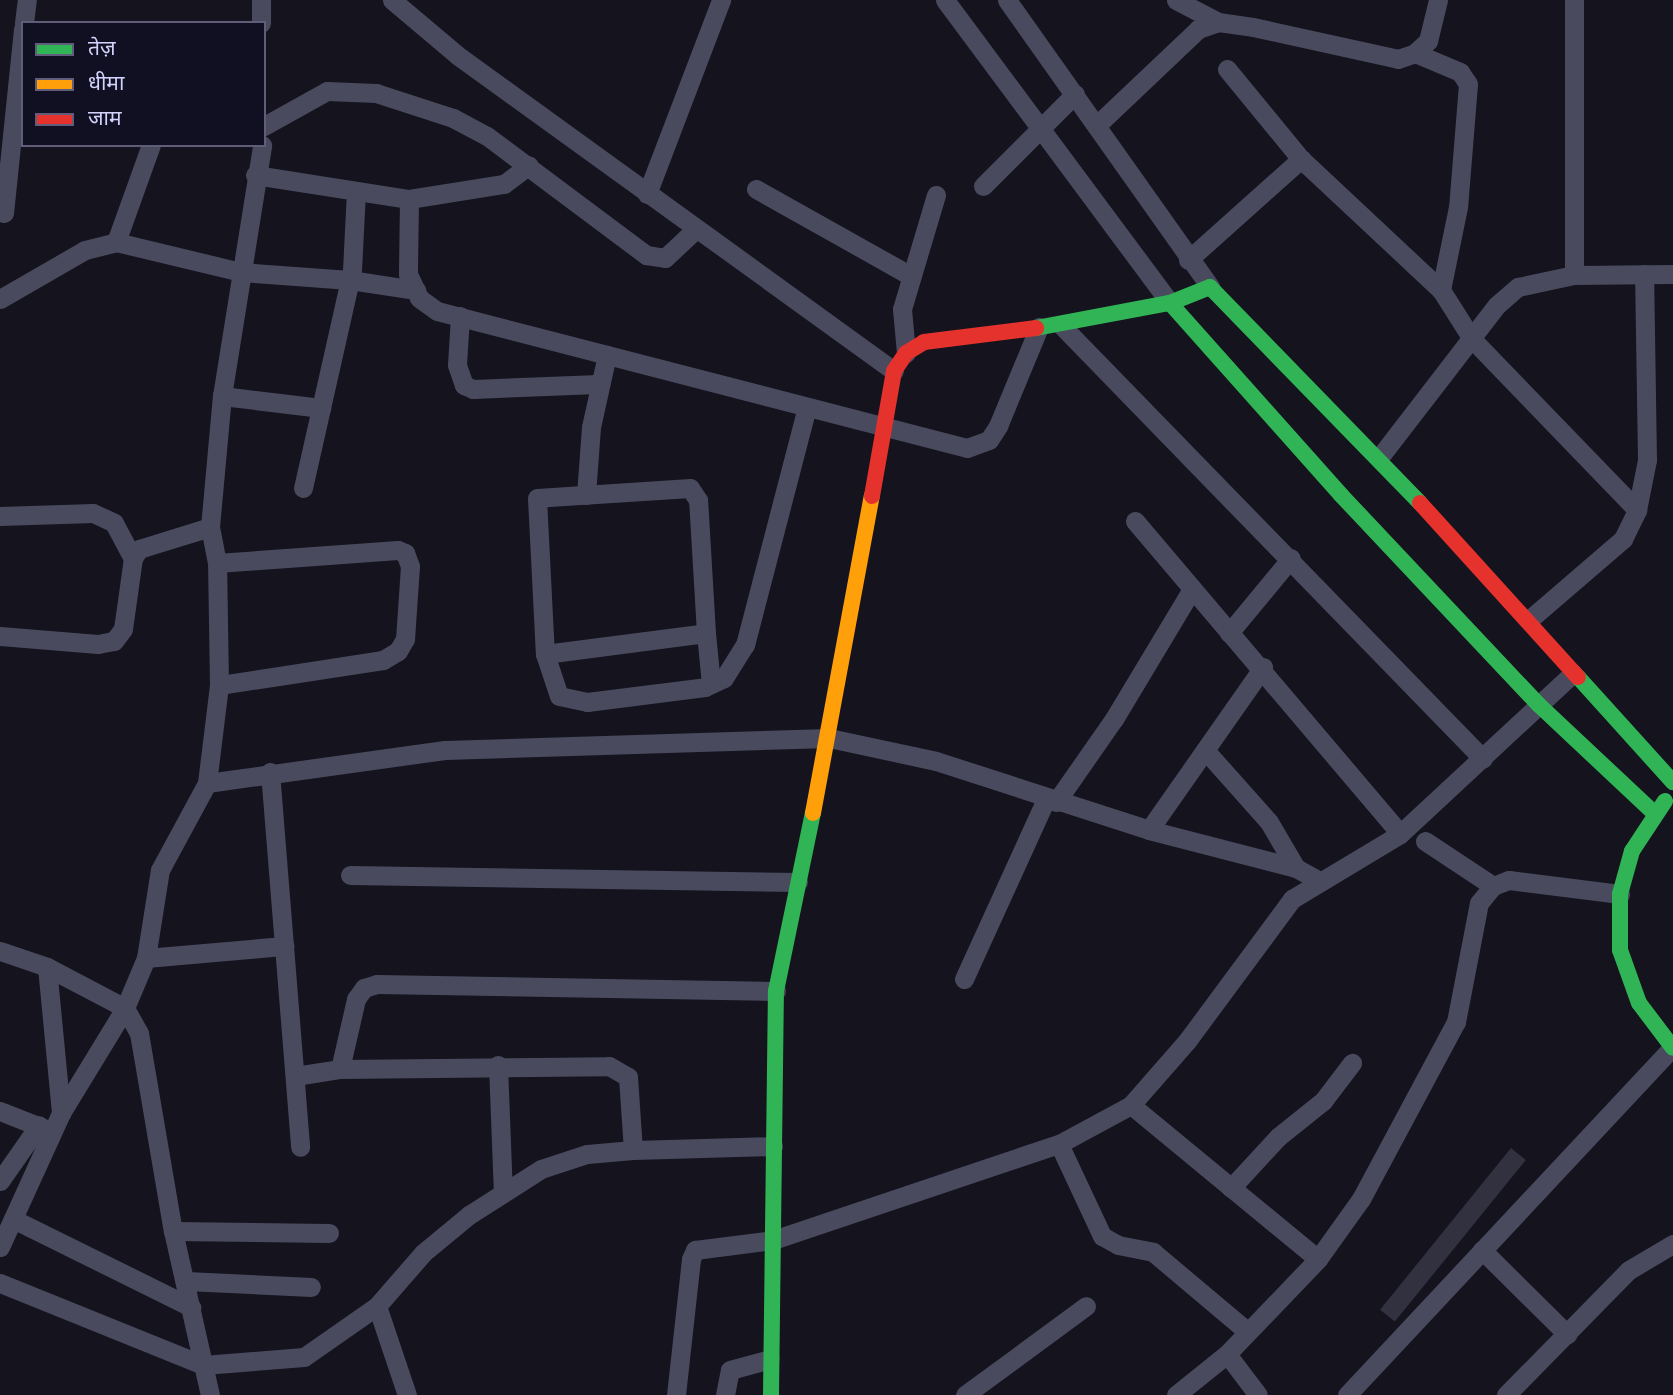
<!DOCTYPE html>
<html>
<head>
<meta charset="utf-8">
<style>
	body { margin:0 }
	#map { position:relative; width:1673px; height:1395px; overflow:hidden; background:#14131e; font-family:Signika,"Noto Sans Devanagari",sans-serif }
	div>[style] { position:absolute }
	.building>* { inset:0; background:#323140; transform-origin:0 0 }
	.street>* { height:19px; margin:-9.5px; padding:0 9.5px; transform-origin:9.5px; border-radius:9.5px; background:#494a5e }
	.fast>* { height:16px; margin:-8px; padding:0 8px; transform-origin:8px; border-radius:8px; background:#30b455 }
	.slow>* { height:16px; margin:-8px; padding:0 8px; transform-origin:8px; border-radius:8px; background:#ff9f0a }
	.jam>* { height:16px; margin:-8px; padding:0 8px; transform-origin:8px; border-radius:8px; background:#e5322d }
	span { translate:-50% -50%; white-space:nowrap; text-align:center; line-height:1.15; -webkit-text-stroke:6px #110f22; paint-order:stroke }
	.legend { position:absolute; left:21px; top:21px; width:245px; height:126px; box-sizing:border-box; background:#110f22; border:2px solid #5f5d79; margin:0; padding:9px 12px; list-style:none; font-size:21px; color:#d4d3fc }
	.legend li { display:flex; align-items:center; gap:14px; height:35px }
	.legend b { width:35px; border:2px solid #5f5d79 }
</style>
</head>
<body>
<div id="map">
	<div class="building">
		<div style="left:1511px;top:1148px;width:19px;height:208px;rotate:39deg"></div>
	</div>
	<div class="street">
		<div style="left:261px;top:0;width:23px;rotate:90deg"></div>
		<div style="left:392px;top:0;width:85px;rotate:40.2deg"></div>
		<div style="left:457px;top:55px;width:539px;rotate:35.87deg"></div>
		<div style="left:945px;top:0;width:377px;rotate:53.4deg"></div>
		<div style="left:1007px;top:0;width:352px;rotate:54.7deg"></div>
		<div style="left:1176px;top:0;width:47px;rotate:27.6deg"></div>
		<div style="left:24px;top:23px;width:23px;rotate:-83deg"></div>
		<div style="left:1415px;top:53px;width:49px;rotate:22.9deg"></div>
		<div style="left:1460px;top:72px;width:14px;rotate:56deg"></div>
		<div style="left:1468px;top:84px;width:123px;rotate:94.6deg"></div>
		<div style="left:1458px;top:207px;width:85px;rotate:101.6deg"></div>
		<div style="left:1227px;top:69px;width:117px;rotate:50.6deg"></div>
		<div style="left:1097px;top:125px;width:139px;rotate:-43.5deg"></div>
		<div style="left:1198px;top:29px;width:21px;rotate:-19deg"></div>
		<div style="left:1218px;top:22px;width:35px;rotate:8deg"></div>
		<div style="left:1253px;top:27px;width:148px;rotate:12.4deg"></div>
		<div style="left:1398px;top:59px;width:18px;rotate:-19deg"></div>
		<div style="left:1415px;top:53px;width:18px;rotate:-43deg"></div>
		<div style="left:1428px;top:41px;width:42px;rotate:-76.3deg"></div>
		<div style="left:264px;top:126px;width:72px;rotate:-29.1deg"></div>
		<div style="left:327px;top:91px;width:49px;rotate:2.3deg"></div>
		<div style="left:376px;top:93px;width:81px;rotate:18deg"></div>
		<div style="left:453px;top:118px;width:38px;rotate:28deg"></div>
		<div style="left:487px;top:136px;width:199px;rotate:36.8deg"></div>
		<div style="left:646px;top:255px;width:19px;rotate:9deg"></div>
		<div style="left:665px;top:258px;width:42px;rotate:-43.1deg"></div>
		<div style="left:255px;top:175px;width:156px;rotate:8.9deg"></div>
		<div style="left:409px;top:199px;width:96px;rotate:-9deg"></div>
		<div style="left:504px;top:184px;width:31px;rotate:-37deg"></div>
		<div style="left:983px;top:186px;width:130px;rotate:-45deg"></div>
		<div style="left:756px;top:189px;width:176px;rotate:29.3deg"></div>
		<div style="left:647px;top:194px;width:208px;rotate:-69.1deg"></div>
		<div style="left:409px;top:199px;width:75px;rotate:90.8deg"></div>
		<div style="left:408px;top:274px;width:26px;rotate:65deg"></div>
		<div style="left:419px;top:298px;width:22px;rotate:36deg"></div>
		<div style="left:437px;top:311px;width:547px;rotate:14.49deg"></div>
		<div style="left:967px;top:448px;width:23px;rotate:-20deg"></div>
		<div style="left:989px;top:440px;width:17px;rotate:-57deg"></div>
		<div style="left:998px;top:426px;width:107px;rotate:-67.5deg"></div>
		<div style="left:4px;top:213px;width:185px;rotate:-84.1deg"></div>
		<div style="left:116px;top:242px;width:103px;rotate:-70.2deg"></div>
		<div style="left:1188px;top:260px;width:152px;rotate:-41.8deg"></div>
		<div style="left:1301px;top:159px;width:192px;rotate:43.1deg"></div>
		<div style="left:1441px;top:290px;width:58px;rotate:57.7deg"></div>
		<div style="left:1472px;top:339px;width:238px;rotate:46deg"></div>
		<div style="left:1574px;top:275px;width:275px;rotate:-90deg"></div>
		<div style="left:0;top:299px;width:98px;rotate:-30deg"></div>
		<div style="left:85px;top:250px;width:32px;rotate:-14deg"></div>
		<div style="left:116px;top:242px;width:129px;rotate:13.5deg"></div>
		<div style="left:241px;top:272px;width:109px;rotate:4.2deg"></div>
		<div style="left:350px;top:280px;width:67px;rotate:8.6deg"></div>
		<div style="left:460px;top:316px;width:49px;rotate:93.5deg"></div>
		<div style="left:457px;top:365px;width:21px;rotate:71deg"></div>
		<div style="left:464px;top:385px;width:10px;rotate:24deg"></div>
		<div style="left:473px;top:389px;width:125px;rotate:-2.3deg"></div>
		<div style="left:1061px;top:325px;width:605px;rotate:45.8deg"></div>
		<div style="left:906px;top:353px;width:44px;rotate:-95.2deg"></div>
		<div style="left:902px;top:309px;width:119px;rotate:-73.4deg"></div>
		<div style="left:222px;top:396px;width:100px;rotate:6.9deg"></div>
		<div style="left:1379px;top:458px;width:193px;rotate:-52.4deg"></div>
		<div style="left:1497px;top:305px;width:28px;rotate:-41deg"></div>
		<div style="left:1518px;top:287px;width:57px;rotate:-12.1deg"></div>
		<div style="left:1574px;top:275px;width:99px;rotate:-0.6deg"></div>
		<div style="left:303px;top:488px;width:223px;rotate:-77.3deg"></div>
		<div style="left:352px;top:270px;width:79px;rotate:-87.1deg"></div>
		<div style="left:586px;top:495px;width:68px;rotate:-85.8deg"></div>
		<div style="left:591px;top:427px;width:74px;rotate:-77.5deg"></div>
		<div style="left:0;top:516px;width:93px;rotate:-1.8deg"></div>
		<div style="left:93px;top:513px;width:23px;rotate:25deg"></div>
		<div style="left:114px;top:523px;width:40px;rotate:62deg"></div>
		<div style="left:1135px;top:521px;width:410px;rotate:49.7deg"></div>
		<div style="left:217px;top:563px;width:181px;rotate:-4.1deg"></div>
		<div style="left:398px;top:550px;width:8px;rotate:23deg"></div>
		<div style="left:405px;top:553px;width:14px;rotate:69deg"></div>
		<div style="left:410px;top:566px;width:73px;rotate:93.9deg"></div>
		<div style="left:405px;top:639px;width:14px;rotate:120deg"></div>
		<div style="left:398px;top:651px;width:17px;rotate:149deg"></div>
		<div style="left:383px;top:660px;width:166px;rotate:171.3deg"></div>
		<div style="left:1530px;top:619px;width:123px;rotate:-40.7deg"></div>
		<div style="left:1623px;top:539px;width:32px;rotate:-64deg"></div>
		<div style="left:1637px;top:510px;width:51px;rotate:-78.7deg"></div>
		<div style="left:1647px;top:460px;width:186px;rotate:-90.9deg"></div>
		<div style="left:706px;top:633px;width:133px;rotate:-93.4deg"></div>
		<div style="left:698px;top:500px;width:14px;rotate:-124deg"></div>
		<div style="left:690px;top:488px;width:153px;rotate:176.3deg"></div>
		<div style="left:537px;top:498px;width:156px;rotate:87.1deg"></div>
		<div style="left:545px;top:654px;width:44px;rotate:71.6deg"></div>
		<div style="left:559px;top:696px;width:29px;rotate:12deg"></div>
		<div style="left:587px;top:702px;width:119px;rotate:-7.2deg"></div>
		<div style="left:705px;top:687px;width:21px;rotate:-25deg"></div>
		<div style="left:724px;top:678px;width:39px;rotate:-58deg"></div>
		<div style="left:745px;top:645px;width:246px;rotate:-75.4deg"></div>
		<div style="left:1229px;top:633px;width:97px;rotate:-50.4deg"></div>
		<div style="left:0;top:636px;width:98px;rotate:4.7deg"></div>
		<div style="left:98px;top:644px;width:16px;rotate:-11deg"></div>
		<div style="left:114px;top:641px;width:15px;rotate:-53deg"></div>
		<div style="left:123px;top:629px;width:72px;rotate:-82deg"></div>
		<div style="left:133px;top:558px;width:11px;rotate:-56deg"></div>
		<div style="left:139px;top:549px;width:74px;rotate:-17.2deg"></div>
		<div style="left:545px;top:654px;width:162px;rotate:-7.4deg"></div>
		<div style="left:706px;top:633px;width:51px;rotate:84.4deg"></div>
		<div style="left:1205px;top:750px;width:96px;rotate:48.4deg"></div>
		<div style="left:1269px;top:822px;width:53px;rotate:59.6deg"></div>
		<div style="left:270px;top:772px;width:376px;rotate:85.4deg"></div>
		<div style="left:207px;top:783px;width:240px;rotate:-7.9deg"></div>
		<div style="left:445px;top:750px;width:384px;rotate:-1.8deg"></div>
		<div style="left:829px;top:738px;width:109px;rotate:12.1deg"></div>
		<div style="left:936px;top:761px;width:224px;rotate:17.9deg"></div>
		<div style="left:1149px;top:830px;width:152px;rotate:14.5deg"></div>
		<div style="left:1296px;top:868px;width:25px;rotate:29deg"></div>
		<div style="left:1056px;top:802px;width:101px;rotate:-55.1deg"></div>
		<div style="left:1114px;top:719px;width:152px;rotate:-59deg"></div>
		<div style="left:1149px;top:830px;width:199px;rotate:-55deg"></div>
		<div style="left:1425px;top:841px;width:82px;rotate:33.5deg"></div>
		<div style="left:350px;top:875px;width:448px;rotate:0.9deg"></div>
		<div style="left:0;top:951px;width:50px;rotate:18.8deg"></div>
		<div style="left:47px;top:967px;width:88px;rotate:27.7deg"></div>
		<div style="left:125px;top:1008px;width:29px;rotate:61deg"></div>
		<div style="left:139px;top:1033px;width:201px;rotate:80.3deg"></div>
		<div style="left:173px;top:1231px;width:168px;rotate:77.3deg"></div>
		<div style="left:146px;top:958px;width:139px;rotate:-5deg"></div>
		<div style="left:47px;top:967px;width:147px;rotate:84.5deg"></div>
		<div style="left:964px;top:979px;width:198px;rotate:-65.5deg"></div>
		<div style="left:498px;top:1065px;width:128px;rotate:87.8deg"></div>
		<div style="left:340px;top:1069px;width:72px;rotate:-77.1deg"></div>
		<div style="left:356px;top:999px;width:14px;rotate:-54deg"></div>
		<div style="left:364px;top:988px;width:14px;rotate:-17deg"></div>
		<div style="left:377px;top:984px;width:399px;rotate:1deg"></div>
		<div style="left:295px;top:1076px;width:46px;rotate:-8.8deg"></div>
		<div style="left:340px;top:1069px;width:269px;rotate:-0.6deg"></div>
		<div style="left:609px;top:1066px;width:22px;rotate:30deg"></div>
		<div style="left:628px;top:1077px;width:73px;rotate:86.1deg"></div>
		<div style="left:1131px;top:1105px;width:85px;rotate:-48.8deg"></div>
		<div style="left:1187px;top:1041px;width:177px;rotate:-53.5deg"></div>
		<div style="left:1292px;top:899px;width:126px;rotate:-31deg"></div>
		<div style="left:1400px;top:834px;width:236px;rotate:-42.9deg"></div>
		<div style="left:0;top:1111px;width:52px;rotate:21.6deg"></div>
		<div style="left:1059px;top:1144px;width:102px;rotate:64.9deg"></div>
		<div style="left:1102px;top:1236px;width:18px;rotate:29deg"></div>
		<div style="left:1118px;top:1245px;width:36px;rotate:11deg"></div>
		<div style="left:1153px;top:1252px;width:124px;rotate:40.1deg"></div>
		<div style="left:0;top:1181px;width:68px;rotate:-55.1deg"></div>
		<div style="left:1231px;top:1188px;width:69px;rotate:-47.3deg"></div>
		<div style="left:1278px;top:1137px;width:58px;rotate:-38.7deg"></div>
		<div style="left:1323px;top:1101px;width:48px;rotate:-52.7deg"></div>
		<div style="left:13px;top:1219px;width:199px;rotate:26.3deg"></div>
		<div style="left:173px;top:1231px;width:156px;rotate:0.7deg"></div>
		<div style="left:0;top:1247px;width:147px;rotate:-65.5deg"></div>
		<div style="left:61px;top:1113px;width:123px;rotate:-58.6deg"></div>
		<div style="left:125px;top:1008px;width:54px;rotate:-67.2deg"></div>
		<div style="left:146px;top:958px;width:89px;rotate:-81deg"></div>
		<div style="left:160px;top:870px;width:99px;rotate:-61.6deg"></div>
		<div style="left:207px;top:783px;width:99px;rotate:-83deg"></div>
		<div style="left:219px;top:685px;width:122px;rotate:-90.9deg"></div>
		<div style="left:217px;top:563px;width:37px;rotate:-101deg"></div>
		<div style="left:210px;top:527px;width:132px;rotate:-84.8deg"></div>
		<div style="left:222px;top:396px;width:254px;rotate:-80.9deg"></div>
		<div style="left:1482px;top:1250px;width:120px;rotate:44.7deg"></div>
		<div style="left:186px;top:1281px;width:125px;rotate:2.7deg"></div>
		<div style="left:0;top:1283px;width:219px;rotate:22deg"></div>
		<div style="left:203px;top:1365px;width:101px;rotate:-4.5deg"></div>
		<div style="left:304px;top:1357px;width:89px;rotate:-34.9deg"></div>
		<div style="left:377px;top:1306px;width:70px;rotate:-49deg"></div>
		<div style="left:423px;top:1253px;width:60px;rotate:-39.6deg"></div>
		<div style="left:469px;top:1215px;width:85px;rotate:-32.6deg"></div>
		<div style="left:541px;top:1169px;width:48px;rotate:-18.1deg"></div>
		<div style="left:587px;top:1154px;width:46px;rotate:-5deg"></div>
		<div style="left:633px;top:1150px;width:140px;rotate:-1.6deg"></div>
		<div style="left:377px;top:1306px;width:94px;rotate:71.4deg"></div>
		<div style="left:1227px;top:1354px;width:51px;rotate:52.9deg"></div>
		<div style="left:676px;top:1395px;width:137px;rotate:-83.7deg"></div>
		<div style="left:691px;top:1259px;width:10px;rotate:-66deg"></div>
		<div style="left:695px;top:1250px;width:79px;rotate:-7.3deg"></div>
		<div style="left:773px;top:1240px;width:302px;rotate:-18.6deg"></div>
		<div style="left:1059px;top:1144px;width:82px;rotate:-28.4deg"></div>
		<div style="left:1131px;top:1105px;width:242px;rotate:39.5deg"></div>
		<div style="left:725px;top:1395px;width:25px;rotate:-79deg"></div>
		<div style="left:730px;top:1370px;width:41px;rotate:-15.4deg"></div>
		<div style="left:965px;top:1395px;width:150px;rotate:-36.3deg"></div>
		<div style="left:1176px;top:1395px;width:65px;rotate:-38.8deg"></div>
		<div style="left:1227px;top:1354px;width:132px;rotate:-46.2deg"></div>
		<div style="left:1318px;top:1259px;width:74px;rotate:-54.4deg"></div>
		<div style="left:1361px;top:1199px;width:201px;rotate:-61.8deg"></div>
		<div style="left:1456px;top:1022px;width:121px;rotate:-79.1deg"></div>
		<div style="left:1479px;top:903px;width:22px;rotate:-51deg"></div>
		<div style="left:1493px;top:886px;width:17px;rotate:-21deg"></div>
		<div style="left:1509px;top:880px;width:112px;rotate:7.2deg"></div>
		<div style="left:1347px;top:1395px;width:477px;rotate:-46.9deg"></div>
		<div style="left:1506px;top:1395px;width:175px;rotate:-45.5deg"></div>
		<div style="left:1629px;top:1270px;width:51px;rotate:-30.6deg"></div>
	</div>
	<div class="fast">
		<div style="left:1170px;top:303px;width:257px;rotate:48.3deg"></div>
		<div style="left:1341px;top:495px;width:289px;rotate:46.7deg"></div>
		<div style="left:1539px;top:705px;width:158px;rotate:43.2deg"></div>
		<div style="left:1036px;top:328px;width:136px;rotate:-10.6deg"></div>
		<div style="left:1170px;top:303px;width:43px;rotate:-21.8deg"></div>
		<div style="left:1210px;top:287px;width:301px;rotate:45.8deg"></div>
		<div style="left:1578px;top:677px;width:142px;rotate:47.9deg"></div>
		<div style="left:1665px;top:801px;width:60px;rotate:123.4deg"></div>
		<div style="left:1632px;top:851px;width:45px;rotate:105.6deg"></div>
		<div style="left:1620px;top:894px;width:56px;rotate:90deg"></div>
		<div style="left:1620px;top:950px;width:56px;rotate:70.3deg"></div>
		<div style="left:1639px;top:1003px;width:56px;rotate:52.9deg"></div>
		<div style="left:771px;top:1395px;width:404px;rotate:-89.3deg"></div>
		<div style="left:776px;top:991px;width:182px;rotate:-78.3deg"></div>
	</div>
	<div class="slow">
		<div style="left:813px;top:813px;width:322px;rotate:-79.5deg"></div>
	</div>
	<div class="jam">
		<div style="left:872px;top:496px;width:127px;rotate:-80deg"></div>
		<div style="left:894px;top:371px;width:22px;rotate:-56deg"></div>
		<div style="left:906px;top:353px;width:21px;rotate:-31deg"></div>
		<div style="left:924px;top:342px;width:113px;rotate:-7.1deg"></div>
		<div style="left:1420px;top:503px;width:235px;rotate:47.8deg"></div>
	</div>
	<ul class="legend">
	<li><b style="height:9px;background:#30b455"></b>तेज़</li>
	<li><b style="height:9px;background:#ff9f0a"></b>धीमा</li>
	<li><b style="height:9px;background:#e5322d"></b>जाम</li>
	</ul>
</div>
</body>
</html>
